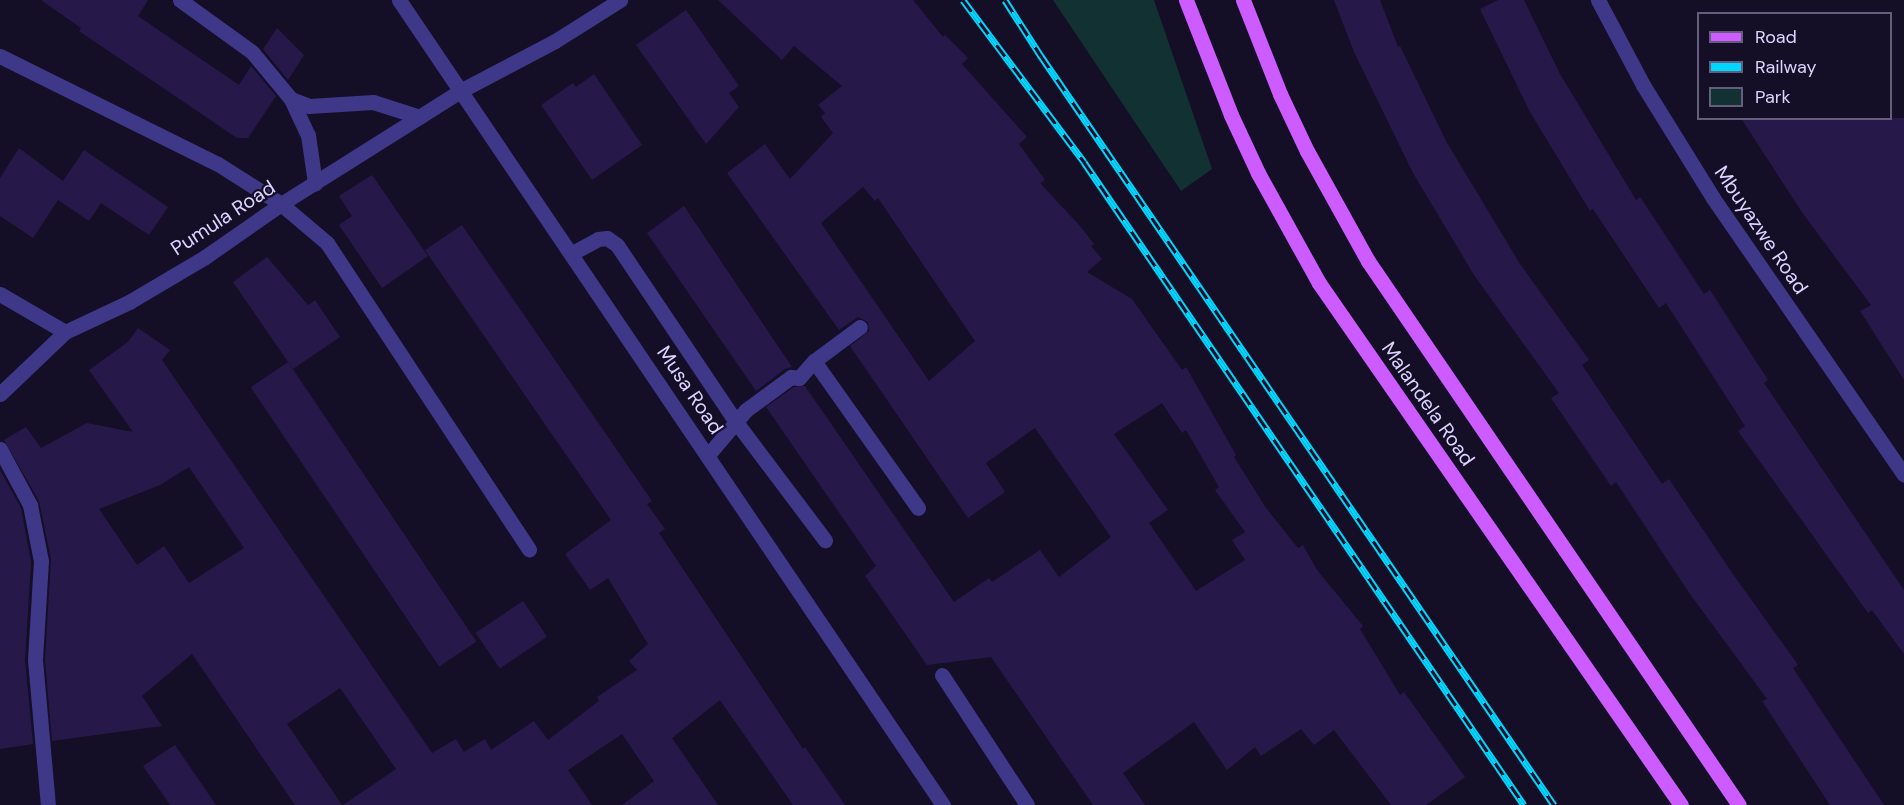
<!DOCTYPE html>
<html>
<head>
<meta charset="utf-8">
<style>
	body { margin:0 }
	#map { position:relative; width:1904px; height:805px; overflow:hidden; background:#140e27; font-family:"DM Sans",sans-serif }
	div>[style] { position:absolute }
	.green>* { inset:0; background:#113132 }
	.building>* { inset:0; background:#261949; transform-origin:0 0 }
	.minor>* { height:15px; margin:-7.5px; padding:0 7.5px; transform-origin:7.5px; border-radius:7.5px; background:#3f3788 }
	.major>* { height:15px; margin:-7.5px; padding:0 7.5px; transform-origin:7.5px; border-radius:7.5px; background:#cc5cff }
	.rail>* { height:7px; margin-top:-3.5px; transform-origin:0; background:repeating-linear-gradient(90deg,#140e27 0 14px,#01d6ff 0 28px); box-sizing:border-box; border-block:2px solid #01d6ff }
	span { translate:-50% -50%; white-space:nowrap; text-align:center; line-height:1.15; -webkit-text-stroke:4.5px #140e27; paint-order:stroke }
	.street-label { font-size:20px; color:#dcd5ff }
	.legend { position:absolute; left:1697px; top:12px; width:195px; height:108px; box-sizing:border-box; background:#140e27; border:2px solid #645e7d; margin:0; padding:8px 10px; list-style:none; font-size:18px; color:#dcd5ff }
	.legend li { display:flex; align-items:center; gap:12px; height:30px }
	.legend b { width:30px; border:2px solid #645e7d }
</style>
</head>
<body>
<div id="map">
	<div class="green">
		<div style="clip-path:polygon(1053px 0,1154px 0,1212px 169px,1181px 191px)"></div>
	</div>
	<div class="building">
		<div style="clip-path:polygon(41px 0,148px 0,138px 16px,239px 85px,251px 66px,276px 96px,248px 138px,237px 138px,79px 31px,81px 28px)"></div>
		<div style="clip-path:polygon(evenodd,718px 0,913px 0,943px 37px,945px 35px,968px 58px,962px 64px,1027px 137px,1019px 144px,1045px 180px,1040px 183px,1080px 226px,1094px 244px,1091px 246px,1102px 259px,1087px 272px,1132px 299px,1182px 370px,1186px 367px,1236px 455px,1234px 457px,1266px 508px,1298px 548px,1303px 545px,1317px 570px,1363px 626px,1360px 629px,1400px 695px,1404px 692px,1465px 777px,1426px 805px,1391px 805px,1334px 730px,1314px 745px,1301px 729px,1261px 756px,1255px 747px,1227px 770px,1194px 722px,1123px 773px,1145px 805px,1093px 805px,991px 657px,927px 665px,865px 576px,876px 566px,766px 407px,794px 387px,805px 386px,954px 602px,989px 578px,992px 582px,1040px 550px,1059px 577px,1111px 537px,1035px 428px,986px 463px,1005px 492px,968px 518px,850px 346px,869px 331px,868px 322px,858px 317px,839px 330px,727px 173px,765px 144px,790px 179px,833px 133px,821px 117px,825px 113px,818px 105px,842px 86px,794px 46px,782px 60px,718px 0,863px 187px,875px 201px,878px 198px,975px 341px,929px 381px,821px 223px,863px 187px,718px 0,1162px 403px,1182px 433px,1186px 430px,1219px 487px,1215px 490px,1245px 532px,1232px 540px,1245px 560px,1196px 591px,1149px 523px,1168px 510px,1114px 434px,1162px 403px)"></div>
		<div style="clip-path:polygon(1334px 0,1380px 0,1398px 47px,1400px 46px,1446px 141px,1520px 264px,1589px 360px,1582px 365px,1662px 484px,1669px 479px,1735px 577px,1798px 665px,1793px 668px,1884px 805px,1830px 805px,1762px 701px,1767px 699px,1690px 594px,1616px 482px,1611px 486px,1551px 398px,1559px 393px,1474px 275px,1413px 173px,1354px 52px)"></div>
		<div style="clip-path:polygon(1498px 0,1524px 0,1560px 74px,1636px 200px,1640px 197px,1704px 294px,1710px 290px,1768px 380px,1764px 383px,1904px 590px,1904px 654px,1872px 610px,1868px 613px,1738px 431px,1745px 426px,1666px 303px,1659px 308px,1593px 209px,1590px 211px,1530px 112px,1480px 9px)"></div>
		<div style="clip-path:polygon(686px 10px,739px 86px,729px 93px,739px 107px,706px 144px,636px 45px)"></div>
		<div style="clip-path:polygon(277px 28px,304px 55px,288px 80px,263px 49px)"></div>
		<div style="clip-path:polygon(594px 74px,642px 145px,592px 180px,541px 105px,573px 83px,576px 87px)"></div>
		<div style="clip-path:polygon(1741px 118px,1904px 118px,1904px 380px,1860px 311px,1871px 305px,1801px 211px)"></div>
		<div style="clip-path:polygon(19px 148px,63px 181px,84px 150px,168px 207px,149px 235px,101px 203px,89px 221px,58px 200px,33px 238px,0 216px,0 178px)"></div>
		<div style="clip-path:polygon(372px 175px,428px 256px,382px 288px,339px 225px,352px 216px,339px 196px)"></div>
		<div style="clip-path:polygon(684px 206px,792px 367px,785px 369px,756px 391px,647px 233px)"></div>
		<div style="clip-path:polygon(evenodd,462px 225px,652px 501px,647px 504px,665px 529px,659px 533px,803px 749px,805px 747px,845px 805px,793px 805px,720px 700px,672px 738px,718px 805px,622px 805px,654px 781px,622px 734px,568px 770px,592px 805px,343px 805px,396px 769px,340px 688px,287px 724px,342px 805px,295px 805px,192px 654px,142px 696px,162px 726px,52px 741px,45px 660px,51px 559px,39px 501px,4px 440px,26px 427px,41px 448px,87px 423px,133px 432px,89px 370px,128px 342px,138px 328px,170px 350px,162px 360px,432px 753px,456px 739px,464px 752px,485px 739px,491px 750px,534px 721px,548px 740px,599px 701px,597px 697px,637px 670px,629px 661px,648px 644px,608px 578px,590px 590px,565px 554px,611px 520px,425px 250px,462px 225px,189px 467px,244px 548px,189px 583px,164px 546px,137px 565px,99px 509px,160px 485px,189px 467px)"></div>
		<div style="clip-path:polygon(267px 257px,308px 305px,315px 300px,340px 337px,293px 369px,233px 282px)"></div>
		<div style="left:288px;top:362px;width:337px;height:45px;rotate:56deg"></div>
		<div style="clip-path:polygon(0 470px,21px 508px,31px 562px,25px 660px,33px 744px,0 749px)"></div>
		<div style="left:523px;top:601px;width:43px;height:57px;rotate:56deg"></div>
		<div style="clip-path:polygon(175px 745px,216px 805px,170px 805px,143px 766px)"></div>
	</div>
	<div class="minor">
		<div style="left:180px;top:0;width:89px;rotate:35.8deg"></div>
		<div style="left:252px;top:52px;width:61px;rotate:50.3deg"></div>
		<div style="left:291px;top:99px;width:19px;rotate:21deg"></div>
		<div style="left:309px;top:106px;width:64px;rotate:-3.6deg"></div>
		<div style="left:373px;top:102px;width:49px;rotate:17.7deg"></div>
		<div style="left:399px;top:0;width:972px;rotate:55.95deg"></div>
		<div style="left:1598px;top:0;width:96px;rotate:62.1deg"></div>
		<div style="left:1643px;top:85px;width:133px;rotate:58.2deg"></div>
		<div style="left:1713px;top:198px;width:336px;rotate:55.4deg"></div>
		<div style="left:0;top:56px;width:243px;rotate:26.4deg"></div>
		<div style="left:218px;top:164px;width:75px;rotate:32.4deg"></div>
		<div style="left:281px;top:204px;width:60px;rotate:40.3deg"></div>
		<div style="left:327px;top:243px;width:367px;rotate:56.6deg"></div>
		<div style="left:291px;top:99px;width:40px;rotate:65deg"></div>
		<div style="left:308px;top:135px;width:49px;rotate:81.7deg"></div>
		<div style="left:572px;top:253px;width:30px;rotate:-28deg"></div>
		<div style="left:598px;top:239px;width:9px;rotate:-6deg"></div>
		<div style="left:607px;top:238px;width:12px;rotate:35deg"></div>
		<div style="left:617px;top:245px;width:213px;rotate:56.1deg"></div>
		<div style="left:736px;top:422px;width:148px;rotate:53deg"></div>
		<div style="left:0;top:294px;width:75px;rotate:30.3deg"></div>
		<div style="left:65px;top:332px;width:71px;rotate:-25.1deg"></div>
		<div style="left:129px;top:302px;width:88px;rotate:-30.6deg"></div>
		<div style="left:205px;top:257px;width:93px;rotate:-34.9deg"></div>
		<div style="left:281px;top:204px;width:214px;rotate:-32.2deg"></div>
		<div style="left:462px;top:90px;width:105px;rotate:-27.8deg"></div>
		<div style="left:555px;top:41px;width:77px;rotate:-32.2deg"></div>
		<div style="left:814px;top:361px;width:180px;rotate:54.7deg"></div>
		<div style="left:0;top:394px;width:90px;rotate:-43.6deg"></div>
		<div style="left:0;top:449px;width:64px;rotate:61.8deg"></div>
		<div style="left:30px;top:505px;width:57px;rotate:78.9deg"></div>
		<div style="left:41px;top:561px;width:99px;rotate:93.5deg"></div>
		<div style="left:35px;top:660px;width:146px;rotate:84.9deg"></div>
		<div style="left:708px;top:455px;width:59px;rotate:-49.8deg"></div>
		<div style="left:746px;top:410px;width:56px;rotate:-36.3deg"></div>
		<div style="left:791px;top:377px;width:8px;rotate:7deg"></div>
		<div style="left:799px;top:378px;width:23px;rotate:-49deg"></div>
		<div style="left:814px;top:361px;width:57px;rotate:-36.5deg"></div>
		<div style="left:942px;top:675px;width:155px;rotate:56.8deg"></div>
	</div>
	<div class="major">
		<div style="left:1186px;top:0;width:123px;rotate:68.6deg"></div>
		<div style="left:1231px;top:115px;width:64px;rotate:65deg"></div>
		<div style="left:1258px;top:173px;width:126px;rotate:61deg"></div>
		<div style="left:1319px;top:283px;width:635px;rotate:55.26deg"></div>
		<div style="left:1243px;top:0;width:101px;rotate:68.5deg"></div>
		<div style="left:1280px;top:94px;width:63px;rotate:64.7deg"></div>
		<div style="left:1307px;top:151px;width:126px;rotate:61deg"></div>
		<div style="left:1368px;top:261px;width:658px;rotate:55.71deg"></div>
	</div>
	<div class="rail">
		<div style="left:963px;top:0;width:202px;rotate:53.2deg"></div>
		<div style="left:1084px;top:162px;width:779px;rotate:55.62deg"></div>
		<div style="left:1005px;top:0;width:67px;rotate:57.3deg"></div>
		<div style="left:1041px;top:56px;width:908px;rotate:55.59deg"></div>
	</div>
	<div class="street-label">
		<span style="left:223px;top:218px;rotate:-33deg">Pumula Road</span>
		<span style="left:1761px;top:230px;rotate:56deg">Mbuyazwe Road</span>
		<span style="left:690px;top:390px;rotate:56deg">Musa Road</span>
		<span style="left:1428px;top:404px;rotate:55deg">Malandela Road</span>
	</div>
	<ul class="legend">
	<li><b style="height:8px;background:#cc5cff"></b>Road</li>
	<li><b style="height:8px;background:#01d6ff"></b>Railway</li>
	<li><b style="height:16px;background:#113132"></b>Park</li>
	</ul>
</div>
</body>
</html>
